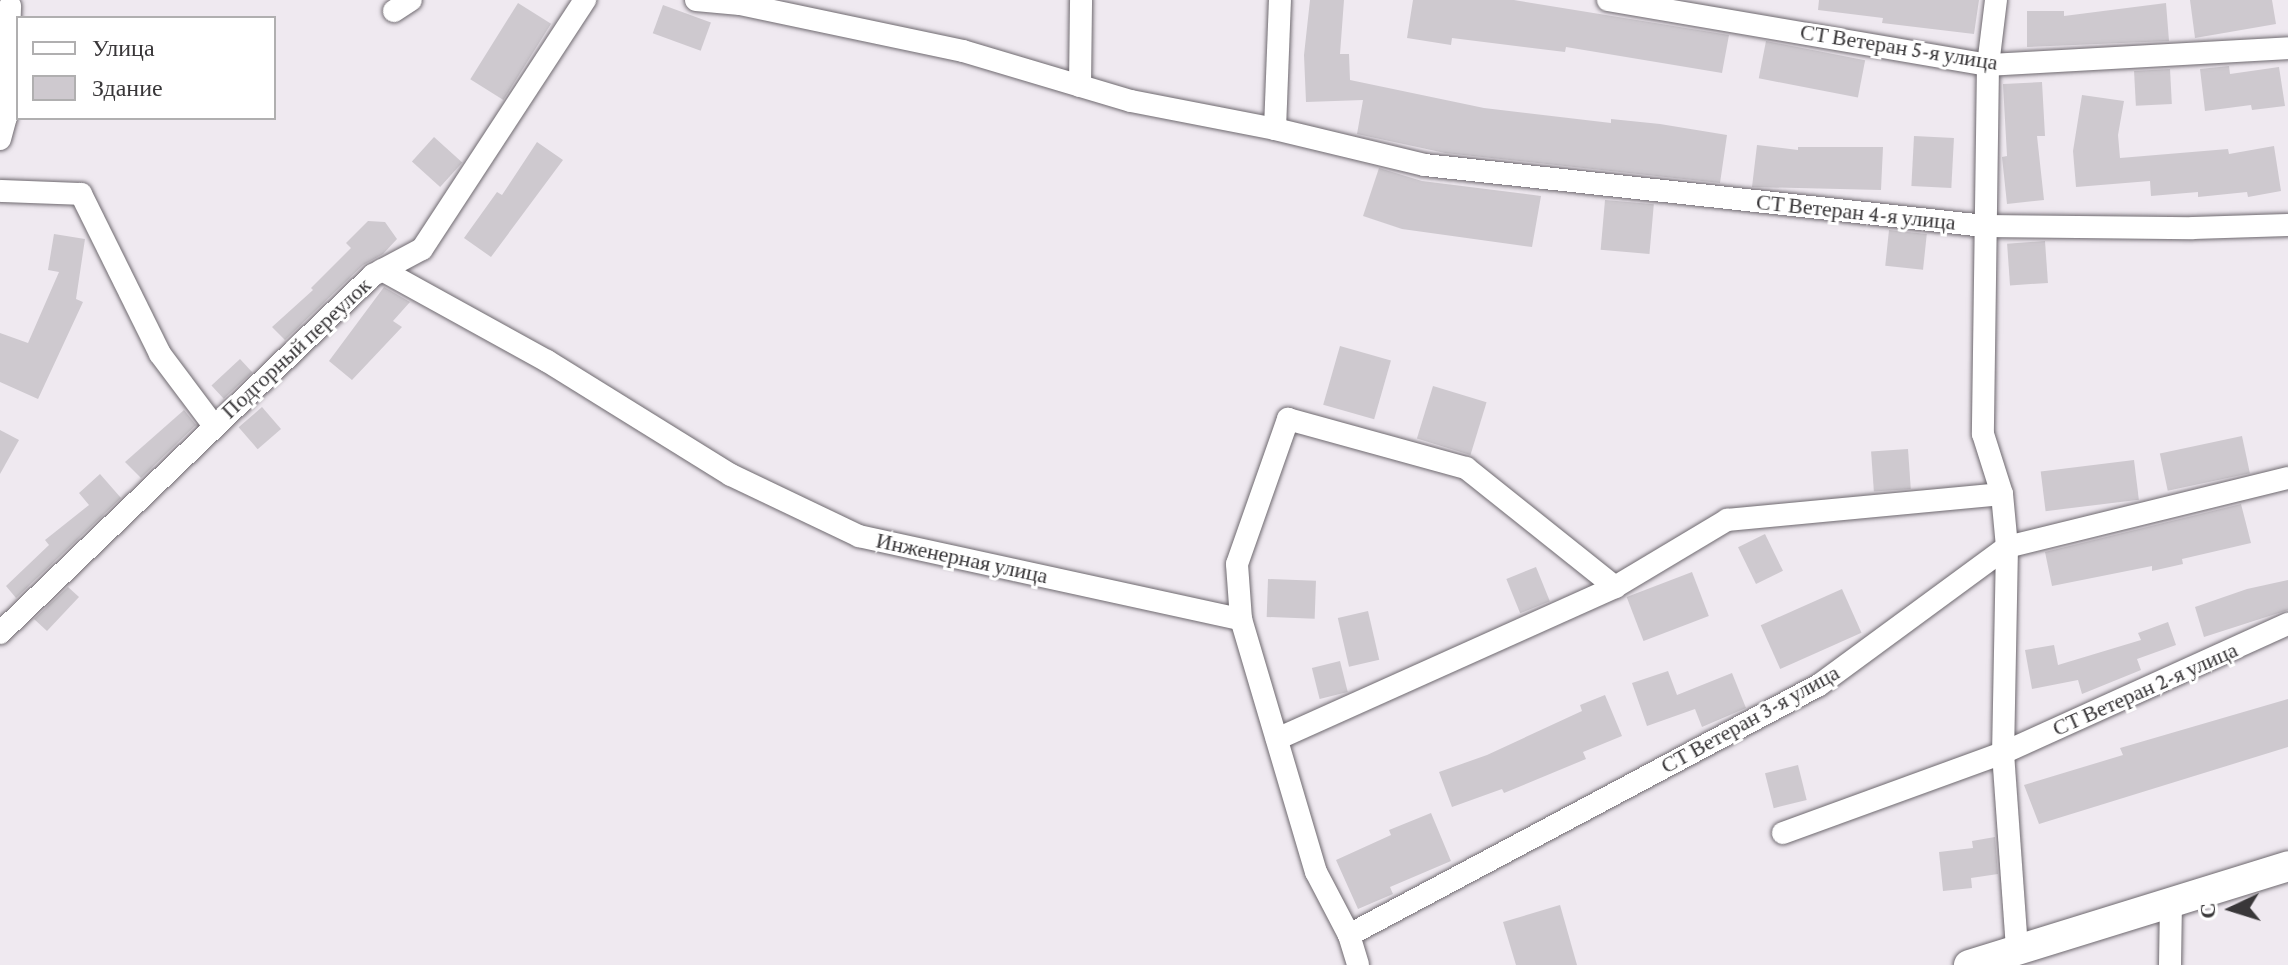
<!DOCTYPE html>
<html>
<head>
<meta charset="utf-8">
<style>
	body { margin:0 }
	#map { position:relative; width:2288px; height:965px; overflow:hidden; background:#efe9f0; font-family:"Crimson Pro",serif }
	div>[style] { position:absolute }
	.building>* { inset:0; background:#cec9cf; transform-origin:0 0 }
	.roads { filter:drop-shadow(0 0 2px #6e696f) drop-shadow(0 0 2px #6e696f) }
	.minor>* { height:22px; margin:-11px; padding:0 11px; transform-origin:11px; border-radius:11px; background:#fff }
	.secondary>* { height:30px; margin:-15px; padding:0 15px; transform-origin:15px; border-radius:15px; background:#fff }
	span { translate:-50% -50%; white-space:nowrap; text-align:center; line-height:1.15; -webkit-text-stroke:6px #fff; paint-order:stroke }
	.street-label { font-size:22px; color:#393739 }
	.legend { position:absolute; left:16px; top:16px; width:260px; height:104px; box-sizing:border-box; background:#fff; border:2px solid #b0afb0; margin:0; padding:10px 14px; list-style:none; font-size:24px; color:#393739 }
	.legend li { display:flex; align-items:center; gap:16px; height:40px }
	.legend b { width:40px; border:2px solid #b0afb0 }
	.north { position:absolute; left:2192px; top:869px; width:80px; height:80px; -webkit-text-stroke:6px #fff; paint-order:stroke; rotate:266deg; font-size:22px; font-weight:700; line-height:32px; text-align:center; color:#393739 }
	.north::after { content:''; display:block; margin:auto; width:28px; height:36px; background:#393739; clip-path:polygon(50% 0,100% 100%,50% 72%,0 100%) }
</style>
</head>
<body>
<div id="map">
	<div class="building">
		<div style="clip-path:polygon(1310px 0,1344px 0,1340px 54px,1349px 54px,1350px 80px,1484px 108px,1611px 123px,1611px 119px,1660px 124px,1727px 135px,1720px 183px,1445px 153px,1357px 134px,1363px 100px,1306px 102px,1304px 55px)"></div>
		<div style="clip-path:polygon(1413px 0,1514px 0,1729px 35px,1722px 73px,1566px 47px,1565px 52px,1452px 38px,1451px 45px,1407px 38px)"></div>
		<div style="clip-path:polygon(1819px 0,1979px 0,1974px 34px,1882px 23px,1883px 18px,1818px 10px)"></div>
		<div style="clip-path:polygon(2190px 0,2272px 0,2276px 24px,2195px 38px)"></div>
		<div style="left:518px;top:3px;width:39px;height:90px;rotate:32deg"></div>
		<div style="clip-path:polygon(2166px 3px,2169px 41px,2027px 47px,2027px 11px,2064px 11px,2064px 16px)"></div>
		<div style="left:663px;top:5px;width:51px;height:30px;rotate:20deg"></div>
		<div style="left:1766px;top:41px;width:101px;height:38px;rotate:11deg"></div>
		<div style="clip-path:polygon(2229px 66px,2230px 74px,2279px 67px,2285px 106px,2252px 110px,2251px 105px,2205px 111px,2200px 69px)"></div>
		<div style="left:2170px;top:69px;width:35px;height:36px;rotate:87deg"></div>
		<div style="clip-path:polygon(2042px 82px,2045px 136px,2037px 136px,2044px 200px,2007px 204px,2002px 157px,2007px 156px,2003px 84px)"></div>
		<div style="clip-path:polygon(2082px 95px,2124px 101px,2118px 135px,2120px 158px,2228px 149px,2229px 154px,2274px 146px,2281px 191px,2248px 197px,2247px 192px,2198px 197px,2198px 192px,2151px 196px,2150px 181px,2076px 187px,2073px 151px)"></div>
		<div style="left:1914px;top:136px;width:40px;height:50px;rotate:3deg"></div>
		<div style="left:434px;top:137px;width:38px;height:33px;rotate:42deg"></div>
		<div style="clip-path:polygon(537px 142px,563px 160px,491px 257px,464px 238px,497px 192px,502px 195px)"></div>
		<div style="clip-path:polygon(1757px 145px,1798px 150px,1798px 147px,1883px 147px,1881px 190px,1752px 187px)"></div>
		<div style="clip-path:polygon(1379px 168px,1422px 181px,1541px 196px,1532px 247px,1402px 229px,1363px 216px)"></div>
		<div style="left:1605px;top:200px;width:49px;height:50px;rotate:5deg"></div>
		<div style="clip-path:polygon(368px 221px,385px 222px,397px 239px,383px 254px,363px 265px,285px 340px,272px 327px,313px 290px,311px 288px,351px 248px,346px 243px)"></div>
		<div style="left:1889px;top:230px;width:38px;height:36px;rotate:6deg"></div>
		<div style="clip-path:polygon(54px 234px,85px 239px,76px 299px,83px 302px,38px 399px,0 382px,0 333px,28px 343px,59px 272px,48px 270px)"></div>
		<div style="left:2045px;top:241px;width:42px;height:38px;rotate:86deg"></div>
		<div style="clip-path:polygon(384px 287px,410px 302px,393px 321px,402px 327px,352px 380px,329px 361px)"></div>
		<div style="left:1340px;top:346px;width:53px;height:61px;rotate:16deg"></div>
		<div style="left:240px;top:359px;width:18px;height:39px;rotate:47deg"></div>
		<div style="left:1433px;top:386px;width:56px;height:55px;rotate:17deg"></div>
		<div style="left:262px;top:407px;width:29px;height:31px;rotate:49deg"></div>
		<div style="clip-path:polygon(184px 410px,196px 425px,141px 478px,125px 462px)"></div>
		<div style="clip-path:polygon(0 430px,19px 440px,0 474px)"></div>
		<div style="left:2242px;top:436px;width:38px;height:84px;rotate:78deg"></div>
		<div style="left:1908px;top:449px;width:40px;height:37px;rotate:86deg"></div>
		<div style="left:2134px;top:460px;width:40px;height:94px;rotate:83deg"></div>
		<div style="clip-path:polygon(100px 474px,121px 498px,16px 598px,6px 586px,49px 545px,45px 540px,89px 505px,79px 493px)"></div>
		<div style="clip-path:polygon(2241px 504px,2251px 543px,2182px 559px,2183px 564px,2152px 571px,2152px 566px,2052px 586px,2045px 552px)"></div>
		<div style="left:1765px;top:534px;width:41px;height:30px;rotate:64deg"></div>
		<div style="left:1536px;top:567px;width:37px;height:32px;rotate:68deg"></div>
		<div style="left:1692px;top:572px;width:47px;height:70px;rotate:69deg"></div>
		<div style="left:1268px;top:579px;width:48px;height:38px;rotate:2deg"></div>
		<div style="clip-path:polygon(2288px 580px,2288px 610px,2204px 637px,2195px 607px,2247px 589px)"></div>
		<div style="clip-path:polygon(68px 587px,79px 597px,47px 631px,34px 619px)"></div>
		<div style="left:1842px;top:589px;width:48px;height:89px;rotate:66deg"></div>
		<div style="left:1368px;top:611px;width:50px;height:31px;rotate:77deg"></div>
		<div style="clip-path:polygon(2168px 622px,2176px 645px,2137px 659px,2141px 670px,2082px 694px,2078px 680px,2032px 689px,2025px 650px,2054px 645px,2058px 665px,2141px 640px,2138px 633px)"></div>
		<div style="left:1340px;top:661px;width:32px;height:29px;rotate:76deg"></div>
		<div style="clip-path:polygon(1668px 671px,1677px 695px,1732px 673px,1746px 708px,1702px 727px,1695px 709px,1647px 726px,1632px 683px)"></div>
		<div style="clip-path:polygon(1605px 695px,1622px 736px,1583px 752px,1586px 759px,1504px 793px,1502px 789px,1452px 807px,1439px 772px,1487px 755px,1582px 711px,1580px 705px)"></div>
		<div style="clip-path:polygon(2288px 699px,2288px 747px,2039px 824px,2024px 785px,2123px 755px,2120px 748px)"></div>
		<div style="left:1798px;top:765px;width:36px;height:34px;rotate:76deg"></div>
		<div style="clip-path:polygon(1431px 813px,1451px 861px,1390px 887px,1393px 894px,1358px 909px,1336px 860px,1391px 835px,1389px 830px)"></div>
		<div style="clip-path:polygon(1995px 837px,1998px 874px,1971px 878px,1972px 888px,1943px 891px,1939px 852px,1973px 848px,1972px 841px)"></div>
		<div style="clip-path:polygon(1560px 905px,1577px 965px,1516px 965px,1503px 922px)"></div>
	</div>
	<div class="roads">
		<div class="minor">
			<div style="left:696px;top:0;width:44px;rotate:5.2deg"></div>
			<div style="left:740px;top:4px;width:228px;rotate:11.9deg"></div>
			<div style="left:963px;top:51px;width:175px;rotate:16.6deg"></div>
			<div style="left:1131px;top:101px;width:147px;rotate:11deg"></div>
			<div style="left:1275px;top:129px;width:154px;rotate:13.5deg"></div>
			<div style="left:1425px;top:165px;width:563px;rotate:6.22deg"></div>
			<div style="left:1985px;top:226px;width:208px;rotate:0.6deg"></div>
			<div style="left:2193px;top:228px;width:95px;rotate:-1.8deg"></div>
			<div style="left:1608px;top:0;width:386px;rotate:9.7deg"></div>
			<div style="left:1988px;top:65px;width:300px;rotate:-3.2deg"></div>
			<div style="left:1996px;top:0;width:65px;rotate:97deg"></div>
			<div style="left:1988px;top:65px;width:369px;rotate:90.8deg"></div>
			<div style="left:1983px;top:434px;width:63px;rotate:72.4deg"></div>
			<div style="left:2002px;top:494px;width:53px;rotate:84.6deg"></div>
			<div style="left:2007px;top:547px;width:206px;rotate:91.1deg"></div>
			<div style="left:2003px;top:753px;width:196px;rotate:85.9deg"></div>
			<div style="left:394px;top:11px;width:20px;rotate:-33deg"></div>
			<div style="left:1080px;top:86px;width:86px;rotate:-89.3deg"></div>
			<div style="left:1275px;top:129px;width:129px;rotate:-87.8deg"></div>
			<div style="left:0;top:139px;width:23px;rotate:-75deg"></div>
			<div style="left:6px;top:117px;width:111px;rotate:-87.9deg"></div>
			<div style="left:0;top:191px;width:81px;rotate:2.1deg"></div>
			<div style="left:81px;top:194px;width:178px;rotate:63.7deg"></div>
			<div style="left:160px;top:354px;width:90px;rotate:53.1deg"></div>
			<div style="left:382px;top:270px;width:188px;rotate:28.9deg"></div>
			<div style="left:547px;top:361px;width:216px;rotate:31.8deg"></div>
			<div style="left:731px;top:475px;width:142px;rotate:25.5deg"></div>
			<div style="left:859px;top:536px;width:391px;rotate:12.3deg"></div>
			<div style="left:1241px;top:619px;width:264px;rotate:73.5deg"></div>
			<div style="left:1316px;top:872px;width:71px;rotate:62.4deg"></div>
			<div style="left:1349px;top:935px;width:31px;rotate:73deg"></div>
			<div style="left:1241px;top:619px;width:55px;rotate:-94.2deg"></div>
			<div style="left:1237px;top:564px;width:154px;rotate:-70.6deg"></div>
			<div style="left:1288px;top:419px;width:185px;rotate:15.4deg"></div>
			<div style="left:1466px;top:468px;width:191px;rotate:38.6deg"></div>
			<div style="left:0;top:633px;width:517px;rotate:-43.82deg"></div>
			<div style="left:373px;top:275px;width:55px;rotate:-28deg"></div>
			<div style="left:422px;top:249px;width:298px;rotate:-56.8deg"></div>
			<div style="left:1277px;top:739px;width:371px;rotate:-24.2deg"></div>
			<div style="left:1615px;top:587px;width:131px;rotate:-30.9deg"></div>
			<div style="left:1727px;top:520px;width:276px;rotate:-5.4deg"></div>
			<div style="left:1783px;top:833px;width:234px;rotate:-20deg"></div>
			<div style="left:2003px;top:753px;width:313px;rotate:-24.4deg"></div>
			<div style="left:1349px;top:935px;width:532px;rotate:-28.01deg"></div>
			<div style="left:1819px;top:685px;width:233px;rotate:-36.3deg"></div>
			<div style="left:2007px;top:547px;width:289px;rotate:-13.8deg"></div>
			<div style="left:2170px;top:965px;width:63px;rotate:-89.1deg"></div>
		</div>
		<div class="secondary">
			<div style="left:1969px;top:965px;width:334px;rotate:-17.2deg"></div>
		</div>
	</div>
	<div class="street-label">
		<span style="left:1899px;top:47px;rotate:9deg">СТ Ветеран 5-я улица</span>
		<span style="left:1856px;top:212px;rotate:6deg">СТ Ветеран 4-я улица</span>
		<span style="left:296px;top:348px;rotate:-43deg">Подгорный переулок</span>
		<span style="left:962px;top:558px;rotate:12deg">Инженерная улица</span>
		<span style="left:2145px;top:689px;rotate:-24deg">СТ Ветеран 2-я улица</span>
		<span style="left:1750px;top:719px;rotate:-29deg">СТ Ветеран 3-я улица</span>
	</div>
	<ul class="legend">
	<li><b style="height:10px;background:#fff"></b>Улица</li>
	<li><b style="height:22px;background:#cec9cf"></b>Здание</li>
	</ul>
	<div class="north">С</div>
</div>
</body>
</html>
